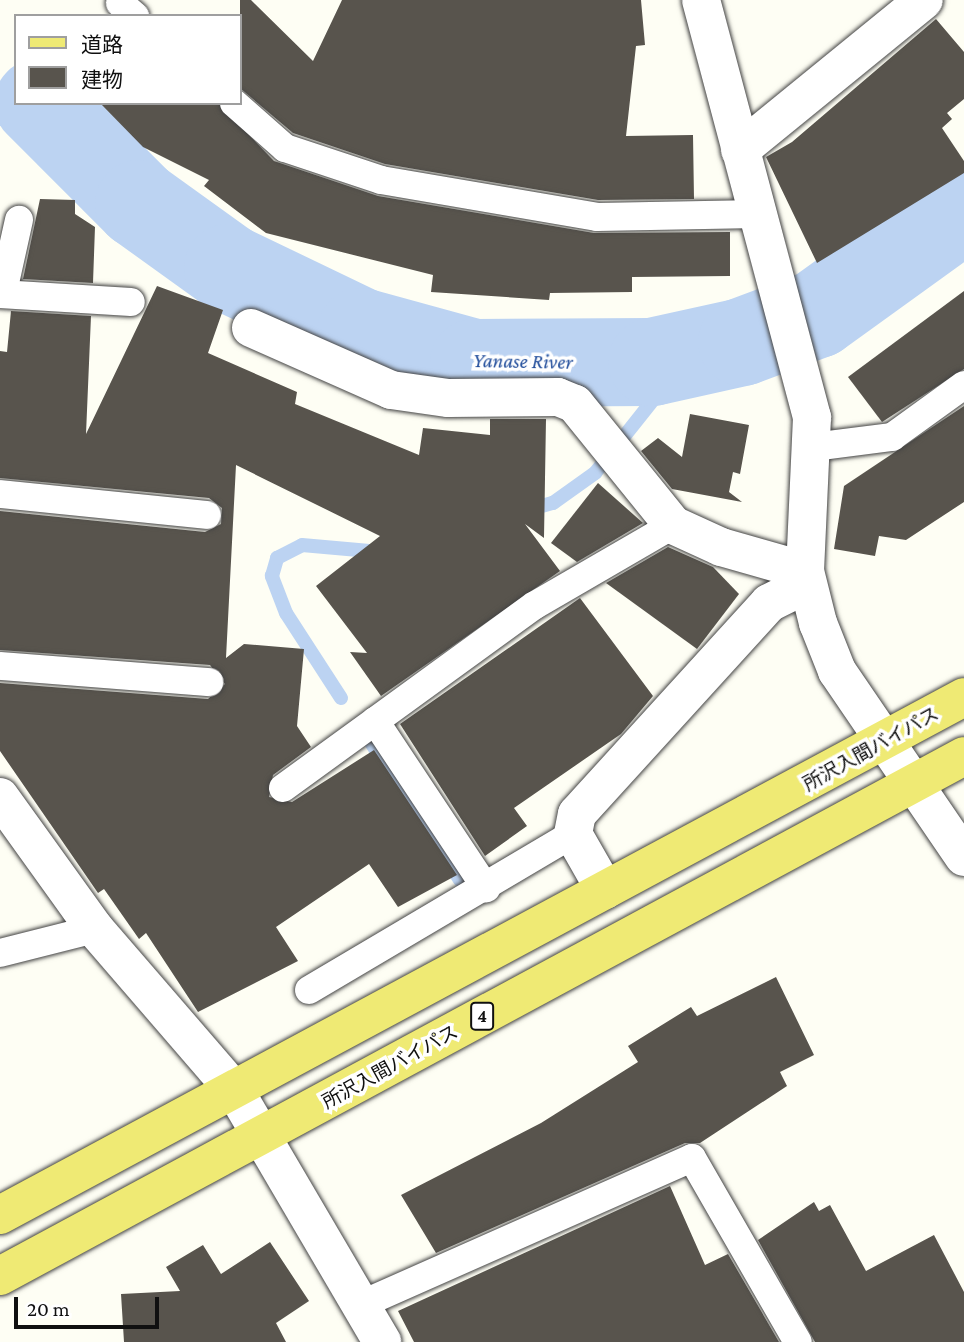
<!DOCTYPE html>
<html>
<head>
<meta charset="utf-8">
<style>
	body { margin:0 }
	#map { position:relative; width:964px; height:1342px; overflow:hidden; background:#fefef4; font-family:"Crimson Pro","Noto Sans JP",serif }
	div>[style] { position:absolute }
	.stream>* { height:14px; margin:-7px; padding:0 7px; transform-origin:7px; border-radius:7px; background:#bcd3f2 }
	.river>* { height:88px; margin:-44px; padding:0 44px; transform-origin:44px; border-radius:44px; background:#bcd3f2 }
	.building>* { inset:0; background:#58544d }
	.roads { filter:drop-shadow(0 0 2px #434343) drop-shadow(0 0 2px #434343) }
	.service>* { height:28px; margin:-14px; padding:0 14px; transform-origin:14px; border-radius:14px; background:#fff }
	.minor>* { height:38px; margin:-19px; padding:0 19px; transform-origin:19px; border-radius:19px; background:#fff }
	.tertiary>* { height:38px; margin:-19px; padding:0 19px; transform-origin:19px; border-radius:19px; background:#fff }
	.primary>* { height:38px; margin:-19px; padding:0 19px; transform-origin:19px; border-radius:19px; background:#efea74 }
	span { translate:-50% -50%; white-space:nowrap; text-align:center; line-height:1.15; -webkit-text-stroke:7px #fff; paint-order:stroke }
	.shield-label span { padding:2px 5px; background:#fff; border:2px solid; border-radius:5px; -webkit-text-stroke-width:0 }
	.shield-label { font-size:18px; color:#101010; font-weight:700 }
	.street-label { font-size:19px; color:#101010 }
	.water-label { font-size:21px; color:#214d9b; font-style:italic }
	.legend { position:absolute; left:14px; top:14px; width:228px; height:91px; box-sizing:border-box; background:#fff; border:2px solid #9f9f9f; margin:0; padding:9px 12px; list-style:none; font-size:21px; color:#101010 }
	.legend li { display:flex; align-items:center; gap:14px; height:35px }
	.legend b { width:35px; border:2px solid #9f9f9f }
	.scale { position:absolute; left:14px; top:1297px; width:145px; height:32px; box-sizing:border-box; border:4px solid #101010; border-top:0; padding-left:9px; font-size:21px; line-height:24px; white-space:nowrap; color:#101010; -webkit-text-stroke:5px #fff; paint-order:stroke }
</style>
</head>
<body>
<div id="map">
	<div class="stream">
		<div style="left:528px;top:510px;width:26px;rotate:-16deg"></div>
		<div style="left:553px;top:503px;width:52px;rotate:-35.5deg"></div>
		<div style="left:595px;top:473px;width:149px;rotate:-51.5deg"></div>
		<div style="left:341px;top:698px;width:101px;rotate:-122.9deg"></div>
		<div style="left:286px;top:613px;width:40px;rotate:-111deg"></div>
		<div style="left:272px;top:576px;width:19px;rotate:-74deg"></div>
		<div style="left:277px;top:558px;width:28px;rotate:-27deg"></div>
		<div style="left:302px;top:545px;width:79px;rotate:5.1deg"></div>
		<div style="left:372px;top:744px;width:162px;rotate:57.1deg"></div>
	</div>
	<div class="river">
		<div style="left:38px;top:103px;width:143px;rotate:45deg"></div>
		<div style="left:139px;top:204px;width:110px;rotate:35.7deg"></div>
		<div style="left:228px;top:268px;width:148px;rotate:25.7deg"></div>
		<div style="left:361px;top:332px;width:117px;rotate:15.3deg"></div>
		<div style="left:474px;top:363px;width:178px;rotate:-0.3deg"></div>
		<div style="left:652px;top:362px;width:92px;rotate:-12.5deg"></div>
		<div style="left:742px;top:342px;width:80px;rotate:-20.5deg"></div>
		<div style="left:817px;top:314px;width:181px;rotate:-35.8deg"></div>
	</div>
	<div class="building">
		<div style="clip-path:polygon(240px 0,251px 0,313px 61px,342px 0,641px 0,645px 45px,636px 46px,626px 136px,693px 135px,694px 199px,598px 200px,385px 164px,293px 133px,240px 88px)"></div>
		<div style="clip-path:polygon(936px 19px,964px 52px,964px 99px,947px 113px,952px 119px,942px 128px,964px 161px,964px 173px,817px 263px,766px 157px,792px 142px)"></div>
		<div style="clip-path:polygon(100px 103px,218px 103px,274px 161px,378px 196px,594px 233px,730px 232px,730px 276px,632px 277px,632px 292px,550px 293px,549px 300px,431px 292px,433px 275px,266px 233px,204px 186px,209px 180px,143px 147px)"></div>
		<div style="clip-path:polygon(40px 199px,75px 200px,75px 214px,95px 227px,93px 283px,23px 279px)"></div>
		<div style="clip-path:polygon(157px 286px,223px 310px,208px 353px,297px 392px,295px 404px,419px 455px,423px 428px,490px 435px,490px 419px,546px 419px,544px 538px,525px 524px,560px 571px,381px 696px,350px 652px,367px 653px,316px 586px,380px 536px,236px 465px,226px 658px,244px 644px,304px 649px,297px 726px,311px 747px,273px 775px,269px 797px,292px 802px,374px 750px,457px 875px,398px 907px,369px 864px,276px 927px,298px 961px,198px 1012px,146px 933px,139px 939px,104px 889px,98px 893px,0 751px,0 683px,208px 699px,225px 684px,210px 665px,0 650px,0 511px,205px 532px,221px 524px,222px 508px,209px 498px,0 478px,0 351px,7px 352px,11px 311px,91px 316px,86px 434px)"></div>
		<div style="clip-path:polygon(964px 291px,964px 369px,882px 422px,848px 377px)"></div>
		<div style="clip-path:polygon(964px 406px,964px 502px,906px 540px,879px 536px,875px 556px,834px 549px,844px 486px)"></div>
		<div style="clip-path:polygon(690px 414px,749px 425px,740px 474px,733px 472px,729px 492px,742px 502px,672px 489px,641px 451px,658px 438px,682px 457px)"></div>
		<div style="clip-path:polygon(598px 483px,643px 523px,577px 562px,551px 543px)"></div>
		<div style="clip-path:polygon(668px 547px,713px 567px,739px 594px,697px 649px,606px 583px)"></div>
		<div style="clip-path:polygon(580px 598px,653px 696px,621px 734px,514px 808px,527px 826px,485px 856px,400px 724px)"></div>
		<div style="clip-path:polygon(776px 977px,814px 1055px,780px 1072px,787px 1086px,700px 1143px,685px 1143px,436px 1253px,401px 1195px,541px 1123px,638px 1062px,628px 1046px,691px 1007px,697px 1016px)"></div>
		<div style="clip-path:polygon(670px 1186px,705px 1265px,728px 1254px,779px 1342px,414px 1342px,398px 1311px)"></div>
		<div style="clip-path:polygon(814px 1202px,819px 1211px,830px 1205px,866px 1271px,934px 1235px,964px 1292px,964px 1342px,815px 1342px,758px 1240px)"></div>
		<div style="clip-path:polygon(270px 1242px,309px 1301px,276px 1323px,286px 1342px,124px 1342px,121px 1294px,180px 1291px,166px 1267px,203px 1245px,221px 1274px)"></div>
	</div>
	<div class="roads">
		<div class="service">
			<div style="left:120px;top:3px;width:20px;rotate:41deg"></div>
			<div style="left:234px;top:103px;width:68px;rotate:41.4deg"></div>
			<div style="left:285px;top:148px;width:101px;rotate:18.4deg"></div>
			<div style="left:381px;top:180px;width:219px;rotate:9.7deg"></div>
			<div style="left:597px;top:217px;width:161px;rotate:-1.1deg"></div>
			<div style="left:3px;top:292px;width:74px;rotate:-77.5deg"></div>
			<div style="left:0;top:294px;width:131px;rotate:3.5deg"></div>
			<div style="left:813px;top:447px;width:80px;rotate:-7.2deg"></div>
			<div style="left:892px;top:437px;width:89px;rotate:-35.8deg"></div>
			<div style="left:0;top:494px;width:208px;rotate:5.8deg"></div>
			<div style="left:0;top:666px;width:210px;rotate:4.4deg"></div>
			<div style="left:375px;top:721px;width:201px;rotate:56.4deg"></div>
			<div style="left:283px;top:788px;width:311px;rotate:-36deg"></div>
			<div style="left:535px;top:605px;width:160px;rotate:-30.1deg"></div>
			<div style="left:0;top:953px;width:98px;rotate:-14.2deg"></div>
			<div style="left:309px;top:990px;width:307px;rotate:-30.6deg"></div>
			<div style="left:360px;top:1305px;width:363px;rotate:-23.9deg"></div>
			<div style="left:692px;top:1158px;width:212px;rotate:60.1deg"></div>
		</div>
		<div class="minor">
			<div style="left:740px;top:150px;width:237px;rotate:-39.2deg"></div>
			<div style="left:251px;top:328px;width:153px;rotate:23.9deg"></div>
			<div style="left:391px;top:390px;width:58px;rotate:8deg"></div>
			<div style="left:448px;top:398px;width:110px;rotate:-0.5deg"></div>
			<div style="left:558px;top:397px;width:18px;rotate:22deg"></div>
			<div style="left:575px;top:404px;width:156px;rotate:51deg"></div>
			<div style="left:673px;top:525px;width:53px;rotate:24.6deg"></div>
			<div style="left:721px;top:547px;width:87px;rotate:15.9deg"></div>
			<div style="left:0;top:797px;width:163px;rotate:54.3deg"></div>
			<div style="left:95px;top:929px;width:214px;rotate:49.2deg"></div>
			<div style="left:235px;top:1091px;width:291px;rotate:59.6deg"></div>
			<div style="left:605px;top:890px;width:64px;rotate:-119.7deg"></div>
			<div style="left:573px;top:834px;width:20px;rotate:-79deg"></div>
			<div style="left:577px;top:814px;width:285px;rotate:-47.7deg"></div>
			<div style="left:769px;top:603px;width:42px;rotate:-26.6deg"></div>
		</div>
		<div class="tertiary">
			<div style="left:701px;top:0;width:432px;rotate:75.1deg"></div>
			<div style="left:812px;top:417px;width:154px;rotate:92.6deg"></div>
			<div style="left:805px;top:571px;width:54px;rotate:76deg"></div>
			<div style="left:818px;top:623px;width:52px;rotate:68.4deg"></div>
			<div style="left:837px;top:671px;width:225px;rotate:55.7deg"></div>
		</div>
		<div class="primary">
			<div style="left:0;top:1215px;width:1094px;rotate:-28.25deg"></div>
			<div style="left:0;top:1276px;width:1095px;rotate:-28.34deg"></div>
		</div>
	</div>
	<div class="shield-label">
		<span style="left:482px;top:1016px">4</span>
	</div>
	<div class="street-label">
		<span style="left:871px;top:749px;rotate:-29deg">所沢入間バイパス</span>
		<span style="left:390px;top:1067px;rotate:-29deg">所沢入間バイパス</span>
	</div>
	<div class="water-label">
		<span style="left:523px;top:361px;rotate:1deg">Yanase River</span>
	</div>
	<ul class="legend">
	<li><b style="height:9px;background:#efea74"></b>道路</li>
	<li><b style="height:19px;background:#58544d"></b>建物</li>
	</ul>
	<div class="scale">20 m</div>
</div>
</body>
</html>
